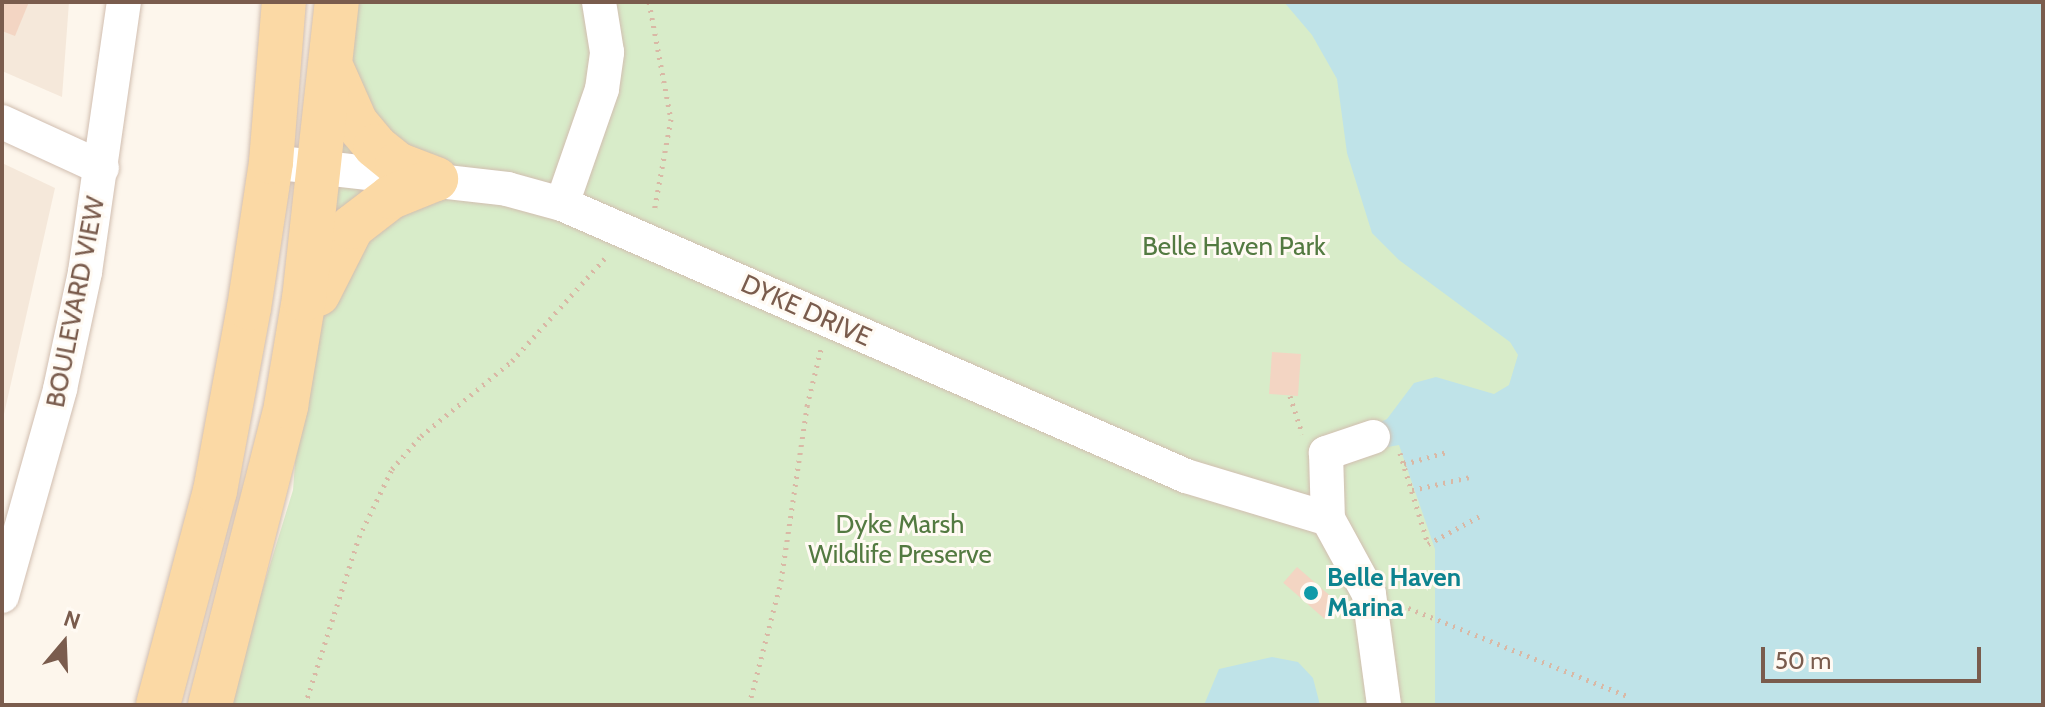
<!DOCTYPE html>
<html>
<head>
<meta charset="utf-8">
<style>
	body { margin:0 }
	#map { position:relative; width:2045px; height:707px; overflow:hidden; background:#fdf6ec; font-family:Cabin,sans-serif }
	div>[style] { position:absolute }
	.residential>* { inset:0; background:#f5e8da }
	.green>* { inset:0; background:#d8ecc9 }
	.water>* { inset:0; background:#bfe3e8 }
	.building>* { inset:0; background:#f3d5c3; transform-origin:0 0 }
	.path>* { height:5px; margin-top:-2.5px; transform-origin:0; background:repeating-linear-gradient(90deg,#d9b8a5 0 2px,transparent 0 8px) }
	.roads { filter:drop-shadow(0 0 2px #d1beb0) drop-shadow(0 0 2px #d1beb0) }
	.minor>* { height:34px; margin:-17px; padding:0 17px; transform-origin:17px; border-radius:17px; background:#fff }
	.major>* { height:44px; margin:-22px; padding:0 22px; transform-origin:22px; border-radius:22px; background:#fbd9a5 }
	.dots>* { width:22px; height:22px; translate:-50% -50%; box-sizing:border-box; border:4px solid #fffaf3; border-radius:50% }
	span { translate:-50% -50%; white-space:nowrap; text-align:center; line-height:1.15; -webkit-text-stroke:6px #fffaf3; paint-order:stroke }
	.park-label { font-size:26px; color:#537a41 }
	.street-label { font-size:26px; color:#7a5c4d }
	.culture-label { font-size:26px; color:#0d838f; font-weight:700 }
	.left { translate:0 -50%; text-align:left }
	.frame { position:absolute; inset:0; border:4px solid #7a5c4d; pointer-events:none }
	.north { position:absolute; left:24px; top:603px; width:80px; height:80px; -webkit-text-stroke:6px #fffaf3; paint-order:stroke; rotate:19deg; font-size:22px; font-weight:700; line-height:32px; text-align:center; color:#7a5c4d }
	.north::after { content:''; display:block; margin:auto; width:28px; height:36px; background:#7a5c4d; clip-path:polygon(50% 0,100% 100%,50% 72%,0 100%) }
	.scale { position:absolute; left:1761px; top:647px; width:220px; height:36px; box-sizing:border-box; border:4px solid #7a5c4d; border-top:0; padding-left:10px; font-size:24px; line-height:28px; white-space:nowrap; color:#7a5c4d; -webkit-text-stroke:6px #fffaf3; paint-order:stroke }
</style>
</head>
<body>
<div id="map">
	<div class="residential">
		<div style="clip-path:polygon(2px 2px,69px 2px,62px 97px,2px 71px)"></div>
		<div style="clip-path:polygon(2px 163px,55px 188px,2px 423px)"></div>
	</div>
	<div class="green">
		<div style="clip-path:polygon(330px 2px,1401px 2px,1680px 705px,227px 705px,293px 490px)"></div>
	</div>
	<div class="water">
		<div style="clip-path:polygon(1284px 2px,2043px 2px,2043px 705px,1435px 705px,1435px 549px,1399px 445px,1371px 450px,1365px 430px,1387px 419px,1414px 383px,1436px 377px,1494px 394px,1509px 385px,1518px 355px,1510px 342px,1399px 260px,1372px 233px,1347px 153px,1337px 79px,1312px 35px)"></div>
		<div style="clip-path:polygon(1272px 657px,1298px 662px,1313px 678px,1320px 705px,1204px 705px,1219px 669px)"></div>
	</div>
	<div class="building">
		<div style="clip-path:polygon(2px 2px,29px 2px,15px 36px,2px 31px)"></div>
		<div style="left:1272px;top:352px;width:29px;height:42px;rotate:4deg"></div>
		<div style="left:1297px;top:567px;width:55px;height:21px;rotate:41deg"></div>
	</div>
	<div class="path">
		<div style="left:649px;top:2px;width:119px;rotate:79.4deg"></div>
		<div style="left:671px;top:119px;width:95px;rotate:100.4deg"></div>
		<div style="left:1290px;top:396px;width:40px;rotate:72deg"></div>
		<div style="left:1400px;top:453px;width:95px;rotate:72.9deg"></div>
		<div style="left:1428px;top:544px;width:59px;rotate:-28.3deg"></div>
		<div style="left:1404px;top:464px;width:45px;rotate:-15.6deg"></div>
		<div style="left:1412px;top:490px;width:59px;rotate:-12.6deg"></div>
		<div style="left:1401px;top:605px;width:247px;rotate:21.9deg"></div>
		<div style="left:305px;top:705px;width:176px;rotate:-72.2deg"></div>
		<div style="left:359px;top:537px;width:76px;rotate:-64.1deg"></div>
		<div style="left:392px;top:469px;width:44px;rotate:-48.7deg"></div>
		<div style="left:421px;top:436px;width:118px;rotate:-39.5deg"></div>
		<div style="left:512px;top:361px;width:140px;rotate:-47.9deg"></div>
		<div style="left:749px;top:705px;width:128px;rotate:-75.5deg"></div>
		<div style="left:781px;top:581px;width:177px;rotate:-81.5deg"></div>
		<div style="left:807px;top:406px;width:59px;rotate:-76.2deg"></div>
	</div>
	<div class="roads">
		<div class="minor">
			<div style="left:2px;top:122px;width:110px;rotate:24.7deg"></div>
			<div style="left:271px;top:162px;width:238px;rotate:6.5deg"></div>
			<div style="left:507px;top:189px;width:57px;rotate:15.3deg"></div>
			<div style="left:562px;top:204px;width:681px;rotate:23.55deg"></div>
			<div style="left:1186px;top:476px;width:148px;rotate:16.8deg"></div>
			<div style="left:562px;top:204px;width:122px;rotate:-70.8deg"></div>
			<div style="left:602px;top:89px;width:37px;rotate:-82deg"></div>
			<div style="left:607px;top:52px;width:51px;rotate:-99.1deg"></div>
			<div style="left:1373px;top:437px;width:50px;rotate:161.2deg"></div>
			<div style="left:1326px;top:453px;width:66px;rotate:88.3deg"></div>
			<div style="left:1328px;top:519px;width:85px;rotate:61.3deg"></div>
			<div style="left:1369px;top:594px;width:112px;rotate:82.3deg"></div>
			<div style="left:2px;top:596px;width:215px;rotate:-74.3deg"></div>
			<div style="left:60px;top:389px;width:120px;rotate:-77.9deg"></div>
			<div style="left:85px;top:272px;width:273px;rotate:-81.8deg"></div>
		</div>
		<div class="major">
			<div style="left:333px;top:71px;width:57px;rotate:66.1deg"></div>
			<div style="left:356px;top:123px;width:30px;rotate:50deg"></div>
			<div style="left:375px;top:146px;width:28px;rotate:39deg"></div>
			<div style="left:397px;top:164px;width:42px;rotate:21deg"></div>
			<div style="left:318px;top:294px;width:75px;rotate:-63.1deg"></div>
			<div style="left:352px;top:227px;width:49px;rotate:-37.6deg"></div>
			<div style="left:391px;top:197px;width:48px;rotate:-21.8deg"></div>
			<div style="left:158px;top:705px;width:221px;rotate:-75.1deg"></div>
			<div style="left:215px;top:491px;width:186px;rotate:-79.5deg"></div>
			<div style="left:249px;top:308px;width:148px;rotate:-81.4deg"></div>
			<div style="left:271px;top:162px;width:161px;rotate:-85.4deg"></div>
			<div style="left:210px;top:705px;width:309px;rotate:-75.7deg"></div>
			<div style="left:286px;top:406px;width:109px;rotate:-80.5deg"></div>
			<div style="left:304px;top:299px;width:299px;rotate:-83.7deg"></div>
		</div>
	</div>
	<div class="dots">
		<div style="left:1311px;top:593px;background:#0f9aa8"></div>
	</div>
	<div class="park-label">
		<span style="left:1234px;top:247px">Belle Haven Park</span>
		<span style="left:900px;top:540px">Dyke Marsh<br>Wildlife Preserve</span>
	</div>
	<div class="street-label">
		<span style="left:76px;top:302px;rotate:-79deg">BOULEVARD VIEW</span>
		<span style="left:806px;top:311px;rotate:24deg">DYKE DRIVE</span>
	</div>
	<div class="culture-label">
		<span class="left" style="left:1327px;top:593px">Belle Haven<br>Marina</span>
	</div>
	<div class="frame"></div>
	<div class="north">N</div>
	<div class="scale">50 m</div>
</div>
</body>
</html>
